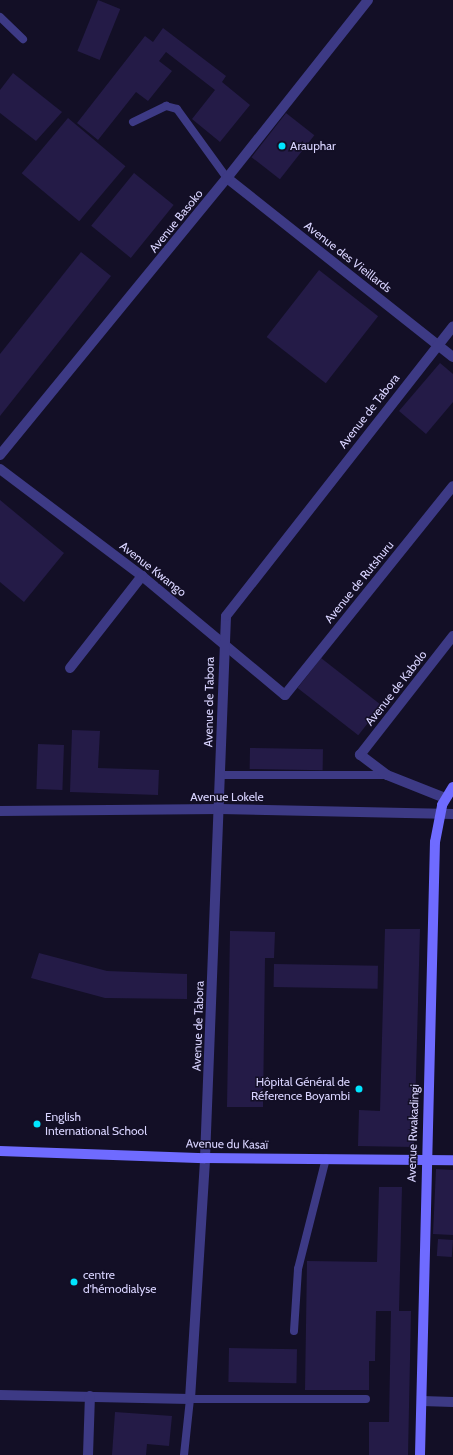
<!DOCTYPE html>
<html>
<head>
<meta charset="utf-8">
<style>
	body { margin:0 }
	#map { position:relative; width:453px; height:1455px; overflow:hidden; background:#130f26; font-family:Cabin,sans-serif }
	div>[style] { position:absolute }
	.building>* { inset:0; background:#241b47; transform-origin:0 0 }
	.lane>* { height:8px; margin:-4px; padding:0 4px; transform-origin:4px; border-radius:4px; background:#3d3a85 }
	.street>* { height:10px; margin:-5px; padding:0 5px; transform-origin:5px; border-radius:5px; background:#3d3a85 }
	.secondary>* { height:10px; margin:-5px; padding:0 5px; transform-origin:5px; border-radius:5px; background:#6f6bff }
	.dots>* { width:11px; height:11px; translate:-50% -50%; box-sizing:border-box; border:2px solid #130f26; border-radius:50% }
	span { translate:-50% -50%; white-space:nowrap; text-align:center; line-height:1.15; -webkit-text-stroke:3px #130f26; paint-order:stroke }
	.poi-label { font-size:12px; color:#d9d4ff }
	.left { translate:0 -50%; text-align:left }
	.right { translate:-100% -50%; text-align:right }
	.street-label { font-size:12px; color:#d9d4ff }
</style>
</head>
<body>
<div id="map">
	<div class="building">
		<div style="left:98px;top:0;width:24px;height:55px;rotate:22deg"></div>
		<div style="clip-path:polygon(163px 28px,226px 76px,222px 82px,250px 105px,220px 142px,192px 119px,215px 90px,166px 52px,159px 61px,172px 71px,148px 101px,136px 92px,98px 140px,77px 123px,145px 36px,153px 42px)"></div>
		<div style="clip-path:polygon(13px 73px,62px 112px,36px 141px,0 113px,0 90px)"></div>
		<div style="left:286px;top:113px;width:36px;height:56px;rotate:38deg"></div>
		<div style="left:68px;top:118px;width:75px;height:72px;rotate:40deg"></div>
		<div style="left:134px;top:173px;width:51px;height:68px;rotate:39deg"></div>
		<div style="clip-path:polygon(81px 252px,111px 276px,0 416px,0 354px)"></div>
		<div style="left:319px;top:270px;width:75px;height:85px;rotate:38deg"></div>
		<div style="clip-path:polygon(440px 363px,453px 374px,453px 402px,426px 434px,399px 411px)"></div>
		<div style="clip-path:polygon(0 500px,64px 553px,24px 602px,0 582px)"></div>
		<div style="left:321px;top:658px;width:77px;height:38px;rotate:38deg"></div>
		<div style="clip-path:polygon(72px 730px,100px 731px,98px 768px,159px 770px,158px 795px,70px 792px)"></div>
		<div style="left:38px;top:744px;width:26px;height:45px;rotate:2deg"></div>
		<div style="left:250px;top:748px;width:73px;height:21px;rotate:1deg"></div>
		<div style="clip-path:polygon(385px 929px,420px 929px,414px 1147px,358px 1146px,359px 1110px,380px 1111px)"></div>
		<div style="clip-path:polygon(230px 931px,275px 932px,274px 958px,265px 958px,263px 1107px,227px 1107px)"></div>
		<div style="clip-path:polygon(39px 953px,107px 971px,187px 974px,187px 999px,105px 998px,31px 978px)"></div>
		<div style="left:274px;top:964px;width:104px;height:23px;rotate:1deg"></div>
		<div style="clip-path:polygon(436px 1169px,453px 1170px,453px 1235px,433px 1234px)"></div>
		<div style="clip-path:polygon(379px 1187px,402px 1187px,399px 1311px,411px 1311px,408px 1455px,369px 1455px,369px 1422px,389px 1422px,391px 1311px,376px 1311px,375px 1361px,369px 1361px,369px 1390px,305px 1390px,307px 1261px,377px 1262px)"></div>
		<div style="left:438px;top:1239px;width:15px;height:17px;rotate:4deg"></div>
		<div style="left:229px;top:1348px;width:68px;height:34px;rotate:1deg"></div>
		<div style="clip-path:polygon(115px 1412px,172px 1416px,169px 1446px,147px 1444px,146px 1455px,112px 1455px)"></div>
	</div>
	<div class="lane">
		<div style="left:0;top:17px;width:32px;rotate:44deg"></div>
		<div style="left:133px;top:122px;width:37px;rotate:-26deg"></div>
		<div style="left:166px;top:106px;width:11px;rotate:15deg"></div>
		<div style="left:177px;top:109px;width:85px;rotate:54.1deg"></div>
		<div style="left:220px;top:775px;width:167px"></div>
		<div style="left:294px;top:1331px;width:62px;rotate:-86.3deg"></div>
		<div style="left:298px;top:1269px;width:114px;rotate:-75.8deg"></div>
		<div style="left:184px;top:1455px;width:56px;rotate:-83.9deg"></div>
		<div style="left:190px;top:1399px;width:176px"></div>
	</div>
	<div class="street">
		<div style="left:227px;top:178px;width:288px;rotate:38.4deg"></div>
		<div style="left:0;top:455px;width:358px;rotate:-50.7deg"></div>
		<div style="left:227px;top:178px;width:227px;rotate:-51.6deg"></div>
		<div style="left:0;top:469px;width:178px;rotate:37deg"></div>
		<div style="left:142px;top:576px;width:186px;rotate:39.8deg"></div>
		<div style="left:285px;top:695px;width:268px;rotate:-51.2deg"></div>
		<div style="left:70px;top:668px;width:117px;rotate:-52deg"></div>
		<div style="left:445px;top:798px;width:62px;rotate:-158.4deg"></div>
		<div style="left:387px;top:775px;width:34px;rotate:-143deg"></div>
		<div style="left:360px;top:755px;width:151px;rotate:-52deg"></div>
		<div style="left:0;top:811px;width:220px;rotate:-0.5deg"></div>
		<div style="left:220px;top:809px;width:233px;rotate:1.2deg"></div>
		<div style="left:0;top:1395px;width:190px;rotate:1.2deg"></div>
		<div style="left:190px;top:1399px;width:241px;rotate:-86.4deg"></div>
		<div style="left:205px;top:1158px;width:542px;rotate:-87.78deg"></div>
		<div style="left:226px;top:616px;width:368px;rotate:-51.9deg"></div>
		<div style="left:422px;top:1401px;width:31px;rotate:2deg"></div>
		<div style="left:88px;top:1455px;width:59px;rotate:-88.1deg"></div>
	</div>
	<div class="secondary">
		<div style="left:0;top:1151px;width:205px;rotate:2deg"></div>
		<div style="left:205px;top:1158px;width:248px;rotate:0.5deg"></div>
		<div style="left:420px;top:1455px;width:613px;rotate:-88.6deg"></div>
		<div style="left:435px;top:842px;width:38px;rotate:-79deg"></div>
		<div style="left:442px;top:805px;width:21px;rotate:-59deg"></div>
	</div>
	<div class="dots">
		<div style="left:282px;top:146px;background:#00e5ff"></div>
		<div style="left:359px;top:1089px;background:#00e5ff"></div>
		<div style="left:37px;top:1124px;background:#00e5ff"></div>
		<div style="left:74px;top:1282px;background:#00e5ff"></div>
	</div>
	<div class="poi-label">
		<span class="left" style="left:290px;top:146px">Arauphar</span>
		<span class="right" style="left:350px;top:1089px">Hôpital Général de<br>Réference Boyambi</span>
		<span class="left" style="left:45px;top:1124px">English<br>International School</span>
		<span class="left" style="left:83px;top:1282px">centre<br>d'hémodialyse</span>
	</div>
	<div class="street-label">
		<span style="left:176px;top:221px;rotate:-51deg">Avenue Basoko</span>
		<span style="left:348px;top:257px;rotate:38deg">Avenue des Vieillards</span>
		<span style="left:369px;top:411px;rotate:-52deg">Avenue de Tabora</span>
		<span style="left:153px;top:569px;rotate:38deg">Avenue Kwango</span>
		<span style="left:359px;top:582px;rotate:-51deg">Avenue de Rutshuru</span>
		<span style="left:396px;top:688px;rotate:-52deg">Avenue de Kabolo</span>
		<span style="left:209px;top:702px;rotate:-89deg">Avenue de Tabora</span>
		<span style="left:227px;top:797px">Avenue Lokele</span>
		<span style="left:198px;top:1026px;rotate:-88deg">Avenue de Tabora</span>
		<span style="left:413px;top:1133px;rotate:-88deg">Avenue Rwakadingi</span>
		<span style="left:227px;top:1144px;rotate:1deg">Avenue du Kasaï</span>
	</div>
</div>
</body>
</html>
